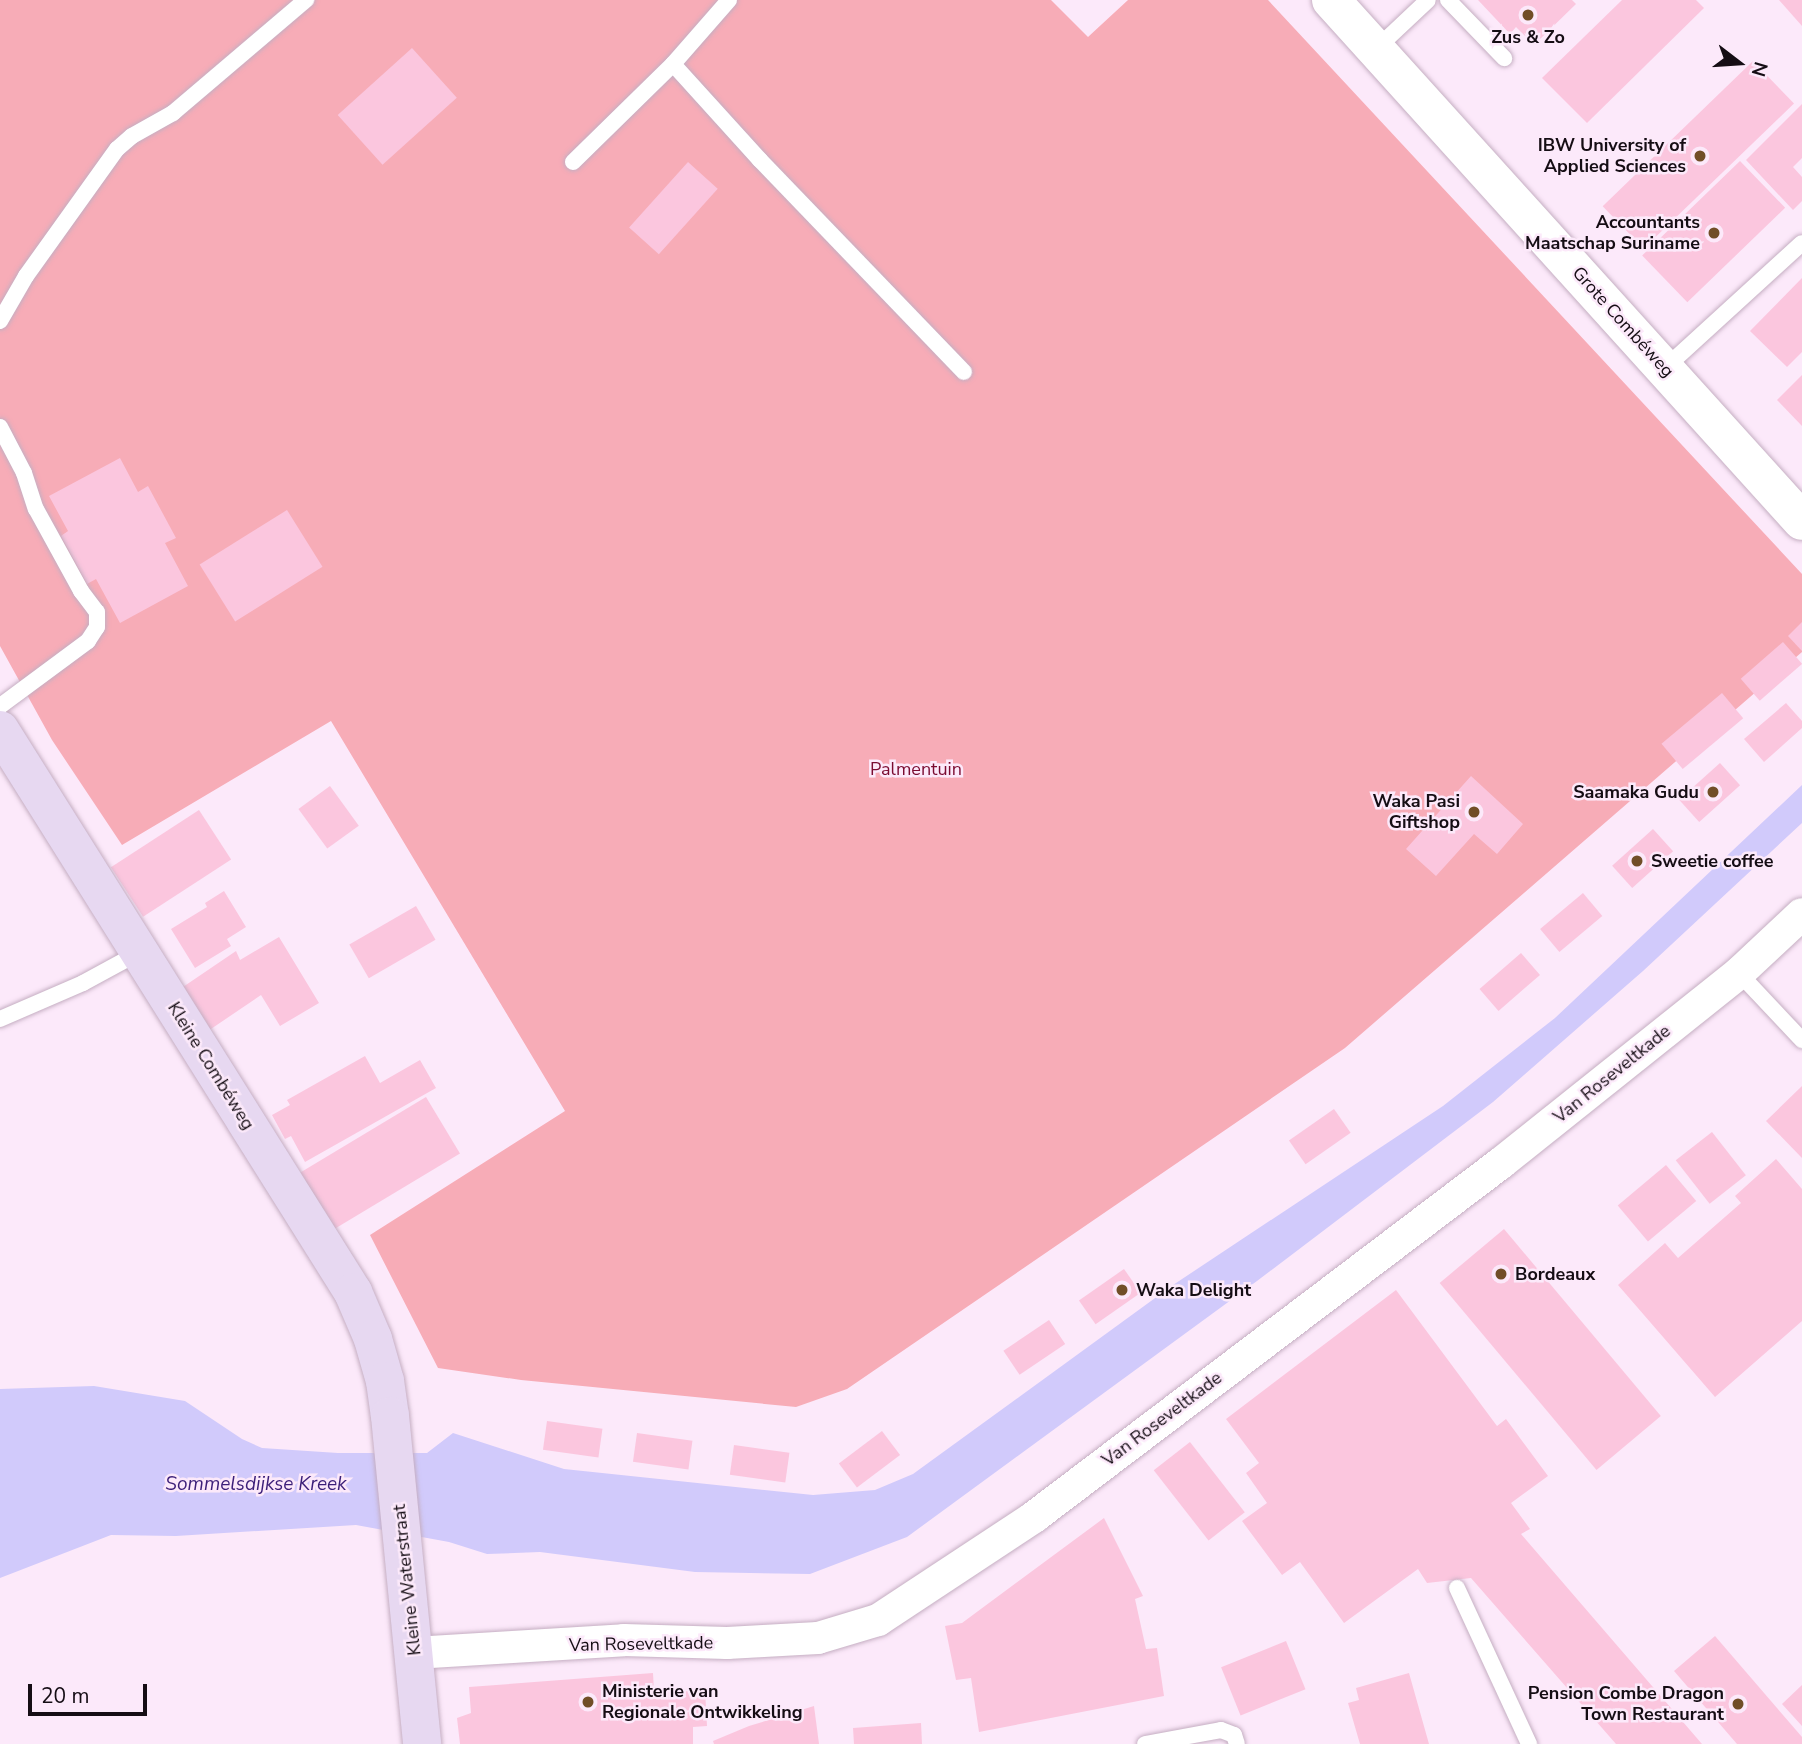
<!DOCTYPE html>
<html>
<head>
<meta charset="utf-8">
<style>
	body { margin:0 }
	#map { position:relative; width:1802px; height:1744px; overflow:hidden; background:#fce9fa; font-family:"Nunito Sans",sans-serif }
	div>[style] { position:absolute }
	.green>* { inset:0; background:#f7acb7 }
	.water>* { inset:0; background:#d1cafb }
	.building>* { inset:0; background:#fbc6de; transform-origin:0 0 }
	.roads { filter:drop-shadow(0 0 2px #c5aec2) drop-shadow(0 0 2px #c5aec2) }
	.service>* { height:16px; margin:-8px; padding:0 8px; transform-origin:8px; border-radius:8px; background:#fff }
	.minor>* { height:32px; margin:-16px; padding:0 16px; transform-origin:16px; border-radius:16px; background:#fff }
	.tertiary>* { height:38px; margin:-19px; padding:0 19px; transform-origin:19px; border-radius:19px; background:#fff }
	.secondary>* { height:38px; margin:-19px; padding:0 19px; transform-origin:19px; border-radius:19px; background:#e7d8f1 }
	.dots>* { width:19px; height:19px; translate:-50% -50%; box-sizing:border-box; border:4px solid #fce9fa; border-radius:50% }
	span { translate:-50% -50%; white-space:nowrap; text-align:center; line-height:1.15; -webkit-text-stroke:5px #fce9fa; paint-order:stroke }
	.poi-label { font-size:18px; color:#150d14; font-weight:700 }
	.right { translate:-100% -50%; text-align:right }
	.left { translate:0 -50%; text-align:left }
	.street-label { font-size:18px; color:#150d14 }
	.park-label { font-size:18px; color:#7a0b31 }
	.water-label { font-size:19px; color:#3c1f79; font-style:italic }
	.north { position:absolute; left:1704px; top:28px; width:70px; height:70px; -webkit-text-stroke:5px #fce9fa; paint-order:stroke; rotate:107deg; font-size:19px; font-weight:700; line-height:28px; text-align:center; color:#150d14 }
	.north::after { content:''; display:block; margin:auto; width:24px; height:32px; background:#150d14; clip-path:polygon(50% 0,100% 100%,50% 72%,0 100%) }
	.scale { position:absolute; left:28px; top:1684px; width:119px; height:32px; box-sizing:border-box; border:4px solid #150d14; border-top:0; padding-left:9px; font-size:21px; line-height:24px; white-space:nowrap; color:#150d14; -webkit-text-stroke:5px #fce9fa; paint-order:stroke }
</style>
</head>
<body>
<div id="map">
	<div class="green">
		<div style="clip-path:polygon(0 0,1051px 0,1088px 37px,1128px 0,1268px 0,1802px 574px,1802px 652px,1345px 1048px,847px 1389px,796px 1407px,521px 1380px,438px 1368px,370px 1235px,565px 1111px,331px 721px,122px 845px,52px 740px,0 646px)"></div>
	</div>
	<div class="water">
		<div style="clip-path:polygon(1802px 785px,1802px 823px,1643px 971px,1493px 1102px,1257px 1281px,907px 1537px,810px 1574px,695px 1572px,540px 1552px,487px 1554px,449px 1542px,356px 1525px,176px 1536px,111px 1535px,0 1578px,0 1389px,94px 1386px,185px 1401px,242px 1439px,262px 1448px,338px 1453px,427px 1453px,453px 1433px,564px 1469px,813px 1495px,875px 1490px,913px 1474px,1173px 1285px,1443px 1106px,1555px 1018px)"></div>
	</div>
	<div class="building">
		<div style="clip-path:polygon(1478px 0,1572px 0,1576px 4px,1534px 45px,1516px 27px,1510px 34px)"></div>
		<div style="clip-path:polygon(1622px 0,1696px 0,1704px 8px,1587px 123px,1542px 78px)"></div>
		<div style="clip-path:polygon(1779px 0,1802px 0,1802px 26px)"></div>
		<div style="left:412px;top:48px;width:67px;height:100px;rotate:48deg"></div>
		<div style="left:1753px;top:61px;width:59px;height:209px;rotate:46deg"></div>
		<div style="clip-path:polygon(1802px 104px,1802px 158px,1793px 167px,1802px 177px,1802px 201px,1793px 210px,1746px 160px)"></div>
		<div style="left:1740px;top:161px;width:65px;height:136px;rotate:46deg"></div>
		<div style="left:688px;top:162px;width:40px;height:88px;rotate:42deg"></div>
		<div style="clip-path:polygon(1802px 278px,1802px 352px,1787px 367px,1750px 331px)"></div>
		<div style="clip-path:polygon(1802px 375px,1802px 426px,1777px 400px)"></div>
		<div style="clip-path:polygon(120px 458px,138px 492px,148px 486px,176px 538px,165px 543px,188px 586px,120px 623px,96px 579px,87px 584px,61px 536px,68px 531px,49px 496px)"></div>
		<div style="left:287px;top:510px;width:67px;height:103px;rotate:58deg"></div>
		<div style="clip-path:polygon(1802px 622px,1802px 651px,1788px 636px)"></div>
		<div style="left:1783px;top:642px;width:29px;height:56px;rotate:49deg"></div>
		<div style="left:1722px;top:693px;width:33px;height:79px;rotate:50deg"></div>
		<div style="clip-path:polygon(1786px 703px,1802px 721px,1802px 728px,1764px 762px,1744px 739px)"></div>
		<div style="left:1720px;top:763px;width:30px;height:55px;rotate:48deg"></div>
		<div style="clip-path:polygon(1471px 776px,1523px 824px,1497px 854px,1474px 834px,1436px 876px,1406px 849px)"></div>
		<div style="left:330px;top:786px;width:49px;height:39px;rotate:54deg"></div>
		<div style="left:199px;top:810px;width:59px;height:105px;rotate:57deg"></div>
		<div style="left:1653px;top:829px;width:30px;height:55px;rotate:48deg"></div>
		<div style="clip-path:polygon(224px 891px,246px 927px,227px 939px,231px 946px,195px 968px,171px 929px,207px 907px,205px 903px)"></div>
		<div style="left:1583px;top:893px;width:30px;height:56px;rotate:50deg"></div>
		<div style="left:416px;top:906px;width:39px;height:77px;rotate:60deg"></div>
		<div style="clip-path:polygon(279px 937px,319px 1003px,280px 1026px,261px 995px,208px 1031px,180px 989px,236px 951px,240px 960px)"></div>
		<div style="left:1521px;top:953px;width:29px;height:55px;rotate:49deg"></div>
		<div style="clip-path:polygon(365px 1056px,380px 1083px,420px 1060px,436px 1088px,305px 1162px,291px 1136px,285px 1139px,272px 1115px,290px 1105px,287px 1100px)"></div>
		<div style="clip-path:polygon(1802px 1086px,1802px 1158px,1766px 1121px)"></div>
		<div style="left:426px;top:1097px;width:66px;height:149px;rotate:59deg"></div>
		<div style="left:1334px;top:1109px;width:29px;height:55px;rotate:55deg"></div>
		<div style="left:1712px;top:1132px;width:55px;height:46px;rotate:52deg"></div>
		<div style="clip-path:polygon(1776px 1159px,1802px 1189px,1802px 1321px,1715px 1397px,1618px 1285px,1665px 1243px,1678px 1258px,1741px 1203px,1735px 1196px)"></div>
		<div style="left:1666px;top:1165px;width:47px;height:63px;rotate:50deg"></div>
		<div style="left:1504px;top:1229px;width:244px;height:84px;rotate:50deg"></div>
		<div style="left:1124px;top:1269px;width:29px;height:55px;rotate:55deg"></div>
		<div style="clip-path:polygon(1396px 1290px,1497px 1426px,1506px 1419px,1548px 1476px,1511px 1503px,1530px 1529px,1521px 1534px,1702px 1744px,1616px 1744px,1471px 1578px,1427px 1583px,1418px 1569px,1344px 1623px,1300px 1562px,1282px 1575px,1242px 1521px,1267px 1503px,1246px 1473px,1259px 1463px,1226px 1419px)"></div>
		<div style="left:1049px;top:1320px;width:29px;height:55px;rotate:56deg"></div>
		<div style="left:547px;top:1421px;width:56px;height:29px;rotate:8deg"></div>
		<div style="left:882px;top:1431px;width:30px;height:54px;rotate:53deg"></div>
		<div style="left:637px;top:1433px;width:56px;height:29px;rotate:8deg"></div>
		<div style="left:1190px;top:1442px;width:89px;height:46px;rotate:52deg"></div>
		<div style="left:734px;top:1445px;width:56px;height:30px;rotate:8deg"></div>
		<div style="clip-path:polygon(1104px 1518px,1143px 1596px,1135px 1599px,1146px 1649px,1157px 1648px,1164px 1696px,979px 1732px,971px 1678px,956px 1680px,945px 1626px,962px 1623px)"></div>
		<div style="clip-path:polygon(1715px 1636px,1802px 1737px,1802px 1744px,1737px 1744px,1674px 1671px)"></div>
		<div style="left:1286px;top:1641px;width:52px;height:70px;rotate:68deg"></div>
		<div style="clip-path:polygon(653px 1673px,654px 1691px,705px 1689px,707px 1726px,693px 1727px,693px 1744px,460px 1744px,457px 1718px,471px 1713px,469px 1687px)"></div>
		<div style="clip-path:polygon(1409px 1673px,1429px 1744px,1360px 1744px,1348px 1703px,1359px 1700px,1356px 1688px)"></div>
		<div style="clip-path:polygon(1802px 1685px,1802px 1726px,1782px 1704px)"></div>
		<div style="clip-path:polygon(814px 1706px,819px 1744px,714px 1744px,713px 1741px,749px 1726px)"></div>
		<div style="clip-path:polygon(921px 1723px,922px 1744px,854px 1744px,853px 1728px)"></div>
	</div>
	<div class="roads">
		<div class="service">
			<div style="left:1448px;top:0;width:81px;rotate:46deg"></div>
			<div style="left:1376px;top:49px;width:71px;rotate:-43.3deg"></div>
			<div style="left:673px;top:64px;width:130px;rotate:47.8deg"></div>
			<div style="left:760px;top:160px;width:294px;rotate:46.1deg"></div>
			<div style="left:573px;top:162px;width:140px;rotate:-44.4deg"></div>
			<div style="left:673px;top:64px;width:85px;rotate:-48.8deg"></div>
			<div style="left:0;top:321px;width:52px;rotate:-60deg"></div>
			<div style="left:26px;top:276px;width:156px;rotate:-54.4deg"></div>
			<div style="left:117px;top:149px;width:20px;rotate:-41deg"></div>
			<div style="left:132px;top:136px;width:47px;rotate:-29.3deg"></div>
			<div style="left:173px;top:113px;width:175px;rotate:-40.4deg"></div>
			<div style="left:1665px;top:368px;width:185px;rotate:-42.4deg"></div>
			<div style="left:0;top:427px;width:52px;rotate:62.4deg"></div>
			<div style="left:24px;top:473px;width:38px;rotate:72deg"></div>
			<div style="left:36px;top:509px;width:94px;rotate:61.2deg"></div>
			<div style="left:81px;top:591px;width:26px;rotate:53deg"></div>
			<div style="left:97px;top:612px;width:15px;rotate:90deg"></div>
			<div style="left:97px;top:627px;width:17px;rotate:123deg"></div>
			<div style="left:88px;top:641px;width:109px;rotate:143.5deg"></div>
			<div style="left:1739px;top:973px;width:92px;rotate:46.8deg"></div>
			<div style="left:0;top:1019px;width:90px;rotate:-23.4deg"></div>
			<div style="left:83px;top:983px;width:65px;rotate:-28.5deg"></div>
			<div style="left:1457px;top:1588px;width:172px;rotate:65.2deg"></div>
			<div style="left:1145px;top:1744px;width:77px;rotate:-10.4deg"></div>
			<div style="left:1221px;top:1730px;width:14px;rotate:21deg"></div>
			<div style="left:1234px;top:1735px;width:9px;rotate:72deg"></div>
		</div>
		<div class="minor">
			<div style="left:414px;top:1653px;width:210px;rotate:-3.5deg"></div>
			<div style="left:624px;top:1640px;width:103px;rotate:1.7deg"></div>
			<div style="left:727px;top:1643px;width:91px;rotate:-3.1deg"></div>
			<div style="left:818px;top:1638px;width:63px;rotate:-16.7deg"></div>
			<div style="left:878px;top:1620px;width:187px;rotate:-33.4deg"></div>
			<div style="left:1034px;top:1517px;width:586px;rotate:-37.16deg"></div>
			<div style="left:1501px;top:1163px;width:305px;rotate:-38.6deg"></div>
			<div style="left:1739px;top:973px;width:86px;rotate:-43.1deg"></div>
		</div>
		<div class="tertiary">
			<div style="left:1331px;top:0;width:702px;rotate:47.89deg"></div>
		</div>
		<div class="secondary">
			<div style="left:0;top:730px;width:664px;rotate:57.87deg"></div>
			<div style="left:353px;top:1292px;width:51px;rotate:66.9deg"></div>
			<div style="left:373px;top:1339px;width:44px;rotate:74.1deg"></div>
			<div style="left:385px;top:1381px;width:35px;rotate:82deg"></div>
			<div style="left:390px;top:1416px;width:330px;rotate:84.4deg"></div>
		</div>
	</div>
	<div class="dots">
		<div style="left:1528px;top:15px;background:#714e27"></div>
		<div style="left:1700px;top:156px;background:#714e27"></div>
		<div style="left:1714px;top:233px;background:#714e27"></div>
		<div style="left:1713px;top:792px;background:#714e27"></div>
		<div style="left:1474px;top:812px;background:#714e27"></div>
		<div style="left:1637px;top:861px;background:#714e27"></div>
		<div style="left:1501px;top:1274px;background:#714e27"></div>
		<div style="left:1122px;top:1290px;background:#714e27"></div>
		<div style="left:588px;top:1702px;background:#714e27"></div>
		<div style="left:1738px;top:1704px;background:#714e27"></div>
	</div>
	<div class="poi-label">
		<span style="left:1528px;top:37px">Zus &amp; Zo</span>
		<span class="right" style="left:1686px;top:156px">IBW University of<br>Applied Sciences</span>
		<span class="right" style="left:1700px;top:233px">Accountants<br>Maatschap Suriname</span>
		<span class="right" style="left:1699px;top:792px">Saamaka Gudu</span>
		<span class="right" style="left:1460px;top:812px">Waka Pasi<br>Giftshop</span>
		<span class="left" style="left:1651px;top:861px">Sweetie coffee</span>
		<span class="left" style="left:1515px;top:1274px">Bordeaux</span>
		<span class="left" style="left:1136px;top:1290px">Waka Delight</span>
		<span class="left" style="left:602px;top:1702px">Ministerie van<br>Regionale Ontwikkeling</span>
		<span class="right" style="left:1724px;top:1704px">Pension Combe Dragon<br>Town Restaurant</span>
	</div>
	<div class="street-label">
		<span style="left:1623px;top:322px;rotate:48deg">Grote Combéweg</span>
		<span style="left:211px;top:1066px;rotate:58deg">Kleine Combéweg</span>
		<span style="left:1612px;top:1074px;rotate:-39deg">Van Roseveltkade</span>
		<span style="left:1162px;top:1419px;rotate:-37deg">Van Roseveltkade</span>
		<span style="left:407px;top:1580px;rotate:-96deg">Kleine Waterstraat</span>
		<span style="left:641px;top:1644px;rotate:-1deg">Van Roseveltkade</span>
	</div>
	<div class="park-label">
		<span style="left:916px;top:769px">Palmentuin</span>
	</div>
	<div class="water-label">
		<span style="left:256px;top:1485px">Sommelsdijkse Kreek</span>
	</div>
	<div class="north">N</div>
	<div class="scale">20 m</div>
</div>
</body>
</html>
